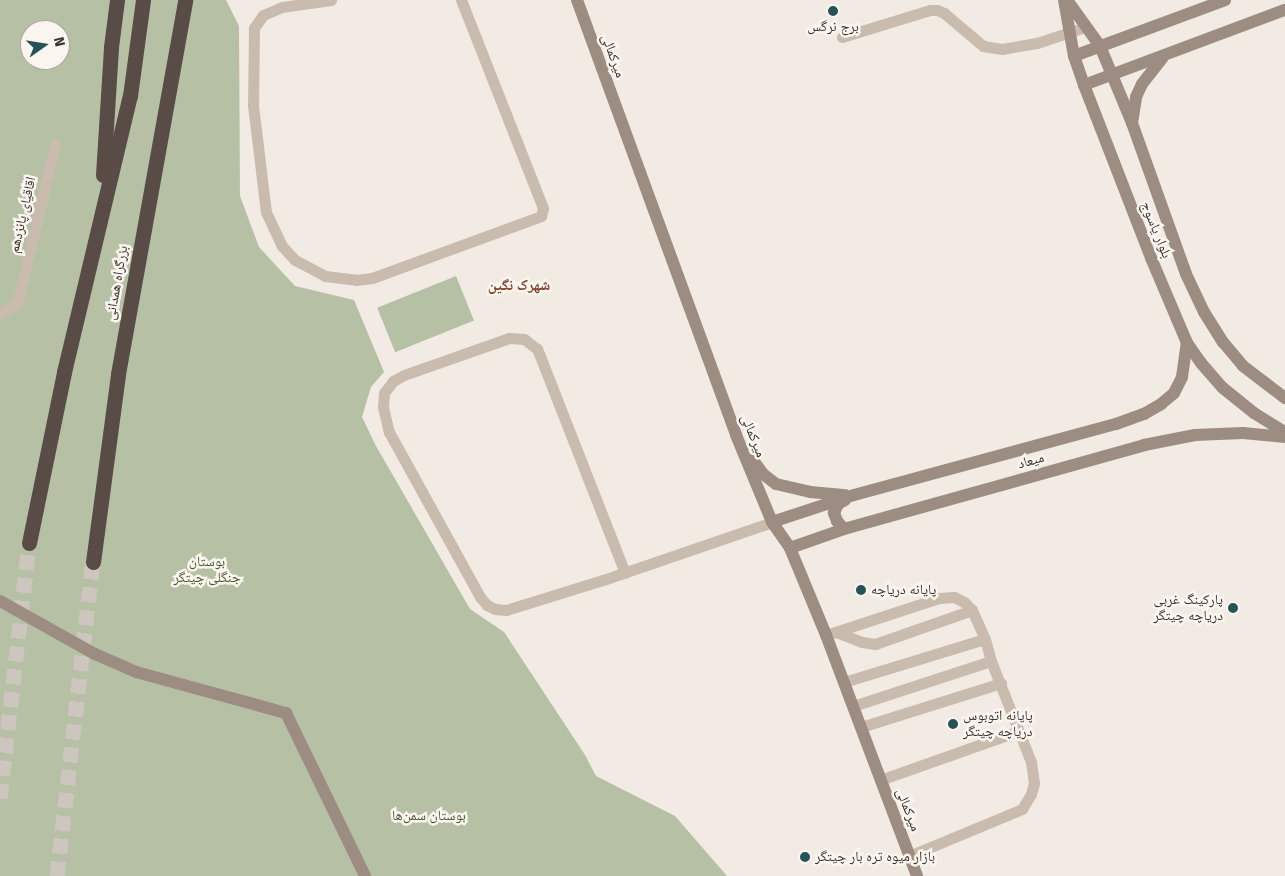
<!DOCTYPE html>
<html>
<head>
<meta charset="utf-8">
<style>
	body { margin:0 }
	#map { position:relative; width:1285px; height:876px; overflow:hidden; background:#f2ebe3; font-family:"Fira Sans","Noto Naskh Arabic",sans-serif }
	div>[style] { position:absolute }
	.green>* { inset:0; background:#b6c0a4; transform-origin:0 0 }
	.highway-tunnel>* { height:15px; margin-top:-7.5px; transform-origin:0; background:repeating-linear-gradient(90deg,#cdc6bf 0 15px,transparent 0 23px) }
	.street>* { height:11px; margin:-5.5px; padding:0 5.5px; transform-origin:5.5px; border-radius:5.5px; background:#c9bcaf }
	.secondary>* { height:12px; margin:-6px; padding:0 6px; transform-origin:6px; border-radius:6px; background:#9d8c81 }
	.highway>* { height:15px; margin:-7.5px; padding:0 7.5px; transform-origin:7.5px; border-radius:7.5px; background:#594b45 }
	.dots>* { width:14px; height:14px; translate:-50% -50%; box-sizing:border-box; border:2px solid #faf5ef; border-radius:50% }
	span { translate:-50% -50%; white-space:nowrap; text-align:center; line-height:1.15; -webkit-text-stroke:5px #faf5ef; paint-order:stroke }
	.poi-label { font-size:14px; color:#39312d }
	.left { translate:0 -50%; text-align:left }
	.right { translate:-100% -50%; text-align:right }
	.street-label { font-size:14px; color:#39312d }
	.park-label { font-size:14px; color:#485533 }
	.neighbourhood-label { font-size:15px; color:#81432d; font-weight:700 }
	.north { position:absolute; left:20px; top:20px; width:50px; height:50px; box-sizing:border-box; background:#faf5ef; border:1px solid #ada7a1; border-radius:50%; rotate:77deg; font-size:14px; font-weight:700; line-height:20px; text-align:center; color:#39312d }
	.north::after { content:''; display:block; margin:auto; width:18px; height:22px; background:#265357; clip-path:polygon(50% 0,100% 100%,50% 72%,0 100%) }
</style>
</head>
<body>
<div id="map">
	<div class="green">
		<div style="clip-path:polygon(evenodd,0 0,226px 0,239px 26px,240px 196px,259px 247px,295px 286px,354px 300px,384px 372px,371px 387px,362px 417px,376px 446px,470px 609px,504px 632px,585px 755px,596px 776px,675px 816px,727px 876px,0 876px,0 0,30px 30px,60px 30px,60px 60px,30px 60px,30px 30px)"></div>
		<div style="left:456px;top:276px;width:48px;height:85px;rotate:68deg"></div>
	</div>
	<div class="highway-tunnel">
		<div style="left:0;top:798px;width:257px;rotate:-83.5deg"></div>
		<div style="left:57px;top:876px;width:316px;rotate:-83.5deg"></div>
	</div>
	<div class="street">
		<div style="left:331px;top:0;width:49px;rotate:171.9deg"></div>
		<div style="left:282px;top:7px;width:21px;rotate:157deg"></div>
		<div style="left:263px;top:15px;width:16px;rotate:125deg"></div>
		<div style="left:254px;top:28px;width:77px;rotate:90.7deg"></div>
		<div style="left:253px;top:105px;width:108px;rotate:83.1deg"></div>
		<div style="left:266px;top:212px;width:38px;rotate:65deg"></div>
		<div style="left:282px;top:246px;width:19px;rotate:47deg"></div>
		<div style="left:295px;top:260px;width:34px;rotate:28deg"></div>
		<div style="left:325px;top:276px;width:31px;rotate:7deg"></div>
		<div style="left:356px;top:280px;width:16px;rotate:-7deg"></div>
		<div style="left:372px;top:278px;width:180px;rotate:-20.1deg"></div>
		<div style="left:541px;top:216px;width:8px;rotate:-76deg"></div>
		<div style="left:543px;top:208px;width:224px;rotate:-111.5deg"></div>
		<div style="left:842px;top:37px;width:92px;rotate:-17.1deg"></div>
		<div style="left:930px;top:10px;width:7px"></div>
		<div style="left:937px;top:10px;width:8px;rotate:23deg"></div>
		<div style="left:944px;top:13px;width:51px;rotate:40.2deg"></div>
		<div style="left:983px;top:46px;width:19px;rotate:9deg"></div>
		<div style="left:1002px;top:49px;width:36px;rotate:-10deg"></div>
		<div style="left:1037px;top:43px;width:51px;rotate:-18.4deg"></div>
		<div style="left:0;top:314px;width:22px;rotate:-36deg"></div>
		<div style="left:18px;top:301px;width:161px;rotate:-76.7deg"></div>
		<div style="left:625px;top:573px;width:241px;rotate:-111.4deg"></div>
		<div style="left:537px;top:349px;width:16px;rotate:-142deg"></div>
		<div style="left:524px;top:339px;width:15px;rotate:-176deg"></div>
		<div style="left:509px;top:338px;width:111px;rotate:160.6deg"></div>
		<div style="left:404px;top:375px;width:13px;rotate:151deg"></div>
		<div style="left:393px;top:381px;width:15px;rotate:127deg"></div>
		<div style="left:384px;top:393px;width:14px;rotate:94deg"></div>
		<div style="left:383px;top:407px;width:26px;rotate:77deg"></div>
		<div style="left:389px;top:432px;width:188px;rotate:61.1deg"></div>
		<div style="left:480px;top:597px;width:11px;rotate:49deg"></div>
		<div style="left:487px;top:605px;width:9px;rotate:27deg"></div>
		<div style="left:495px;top:609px;width:11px;rotate:5deg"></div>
		<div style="left:506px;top:610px;width:102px;rotate:-17.2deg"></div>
		<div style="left:603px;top:580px;width:179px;rotate:-18.9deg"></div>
		<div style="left:836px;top:632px;width:28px;rotate:21deg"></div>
		<div style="left:862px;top:642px;width:13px;rotate:9deg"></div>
		<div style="left:875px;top:644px;width:103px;rotate:-19.3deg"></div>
		<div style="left:826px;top:635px;width:119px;rotate:-18.1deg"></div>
		<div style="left:939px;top:598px;width:15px;rotate:-4deg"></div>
		<div style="left:954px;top:597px;width:11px;rotate:27deg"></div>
		<div style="left:964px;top:602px;width:11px;rotate:45deg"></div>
		<div style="left:972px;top:610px;width:32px;rotate:66deg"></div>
		<div style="left:985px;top:639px;width:23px;rotate:75deg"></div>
		<div style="left:991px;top:661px;width:109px;rotate:68.4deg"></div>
		<div style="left:1031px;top:762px;width:21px;rotate:82deg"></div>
		<div style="left:1034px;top:783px;width:11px;rotate:105deg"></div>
		<div style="left:1031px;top:794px;width:17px;rotate:121deg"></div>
		<div style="left:1022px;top:809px;width:122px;rotate:157.4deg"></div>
		<div style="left:844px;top:682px;width:147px;rotate:-17deg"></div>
		<div style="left:853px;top:706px;width:145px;rotate:-18.1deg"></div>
		<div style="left:861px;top:727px;width:147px;rotate:-17.4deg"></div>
		<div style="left:880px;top:780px;width:146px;rotate:-19.5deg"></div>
	</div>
	<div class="secondary">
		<div style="left:577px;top:0;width:463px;rotate:69.9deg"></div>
		<div style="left:736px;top:435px;width:94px;rotate:67.5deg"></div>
		<div style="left:772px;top:522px;width:32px;rotate:55deg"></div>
		<div style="left:790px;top:548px;width:94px;rotate:67.5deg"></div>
		<div style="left:826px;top:635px;width:258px;rotate:69.3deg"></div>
		<div style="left:1064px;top:0;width:57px;rotate:79.9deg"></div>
		<div style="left:1074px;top:56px;width:31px;rotate:71deg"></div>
		<div style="left:1084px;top:85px;width:186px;rotate:68.8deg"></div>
		<div style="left:1151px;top:258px;width:92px;rotate:67deg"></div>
		<div style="left:1187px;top:343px;width:24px;rotate:55deg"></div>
		<div style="left:1201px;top:363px;width:33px;rotate:49deg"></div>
		<div style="left:1223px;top:388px;width:40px;rotate:39deg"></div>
		<div style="left:1254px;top:413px;width:36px;rotate:32deg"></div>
		<div style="left:1067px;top:0;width:57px;rotate:54.3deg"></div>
		<div style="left:1100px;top:46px;width:83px;rotate:67.4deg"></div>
		<div style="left:1132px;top:123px;width:160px;rotate:70.3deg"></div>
		<div style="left:1186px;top:274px;width:42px;rotate:64.7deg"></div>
		<div style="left:1204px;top:312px;width:36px;rotate:58deg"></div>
		<div style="left:1223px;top:342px;width:31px;rotate:50deg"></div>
		<div style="left:1243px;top:366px;width:53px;rotate:37.3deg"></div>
		<div style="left:1074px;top:56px;width:161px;rotate:-20.3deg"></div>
		<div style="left:1084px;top:85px;width:215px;rotate:-20.5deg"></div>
		<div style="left:1132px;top:123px;width:26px;rotate:-81deg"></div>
		<div style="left:1136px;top:97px;width:14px;rotate:-65deg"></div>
		<div style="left:1142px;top:84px;width:33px;rotate:-52deg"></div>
		<div style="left:750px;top:456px;width:22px;rotate:54deg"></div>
		<div style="left:763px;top:474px;width:16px;rotate:38deg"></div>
		<div style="left:776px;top:484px;width:35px;rotate:13deg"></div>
		<div style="left:810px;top:492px;width:36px;rotate:5deg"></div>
		<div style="left:772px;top:522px;width:86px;rotate:-18.2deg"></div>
		<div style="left:854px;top:495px;width:271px;rotate:-15.2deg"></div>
		<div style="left:1116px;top:424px;width:30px;rotate:-20deg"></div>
		<div style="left:1144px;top:414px;width:20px;rotate:-30deg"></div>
		<div style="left:1161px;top:404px;width:17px;rotate:-40deg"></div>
		<div style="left:1174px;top:393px;width:18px;rotate:-63deg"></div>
		<div style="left:1182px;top:377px;width:34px;rotate:-82deg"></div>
		<div style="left:844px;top:529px;width:11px;rotate:-131deg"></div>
		<div style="left:837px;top:521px;width:9px;rotate:-111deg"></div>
		<div style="left:834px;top:513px;width:10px;rotate:-66deg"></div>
		<div style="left:838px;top:504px;width:8px;rotate:-30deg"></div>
		<div style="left:790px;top:548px;width:57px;rotate:-19.4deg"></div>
		<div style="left:844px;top:529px;width:312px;rotate:-15.6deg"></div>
		<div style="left:1144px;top:445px;width:52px;rotate:-11.1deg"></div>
		<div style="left:1195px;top:435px;width:48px;rotate:-2.4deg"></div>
		<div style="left:1243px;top:433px;width:42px;rotate:5.4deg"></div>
		<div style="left:0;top:601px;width:109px;rotate:29.2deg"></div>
		<div style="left:95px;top:654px;width:45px;rotate:23.7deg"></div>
		<div style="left:136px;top:672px;width:156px;rotate:15.3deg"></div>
		<div style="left:286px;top:713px;width:181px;rotate:64.1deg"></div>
	</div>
	<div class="highway">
		<div style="left:103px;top:175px;width:128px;rotate:-86.4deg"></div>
		<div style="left:111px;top:47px;width:47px;rotate:-82.7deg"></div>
		<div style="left:29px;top:543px;width:175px;rotate:-78.4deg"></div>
		<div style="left:64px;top:372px;width:284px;rotate:-76.6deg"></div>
		<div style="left:130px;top:96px;width:97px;rotate:-82.3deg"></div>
		<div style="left:93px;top:562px;width:190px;rotate:-82.4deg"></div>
		<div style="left:118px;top:374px;width:380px;rotate:-79.8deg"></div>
	</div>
	<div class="dots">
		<div style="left:833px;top:11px;background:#265357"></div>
		<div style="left:861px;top:590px;background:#265357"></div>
		<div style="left:1233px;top:608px;background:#265357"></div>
		<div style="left:953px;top:724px;background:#265357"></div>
		<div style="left:805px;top:857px;background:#265357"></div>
	</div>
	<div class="poi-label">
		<span style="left:833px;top:27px">برج نرگس</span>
		<span class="left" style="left:871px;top:590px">پایانه دریاچه</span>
		<span class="right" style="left:1223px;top:608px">پارکینگ غربی<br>دریاچه چیتگر</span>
		<span class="left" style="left:963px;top:724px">پایانه اتوبوس<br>دریاچه چیتگر</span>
		<span class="left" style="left:815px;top:857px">بازار میوه تره بار چیتگر</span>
	</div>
	<div class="street-label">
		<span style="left:613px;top:56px;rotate:70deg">میرکمالی</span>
		<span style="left:23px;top:215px;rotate:-77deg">اقاقیای پانزدهم</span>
		<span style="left:1156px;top:230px;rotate:68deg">بلوار یاسوج</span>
		<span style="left:117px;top:283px;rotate:-80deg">بزرگراه همدانی</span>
		<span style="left:753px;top:436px;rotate:68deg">میرکمالی</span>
		<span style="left:1031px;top:461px;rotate:-16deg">میعاد</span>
		<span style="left:908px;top:810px;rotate:69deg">میرکمالی</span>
	</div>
	<div class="park-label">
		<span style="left:207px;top:570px">بوستان<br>جنگلی چیتگر</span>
		<span style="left:429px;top:816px">بوستان سمن‌ها</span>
	</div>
	<div class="neighbourhood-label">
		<span style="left:519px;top:286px">شهرک نگین</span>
	</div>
	<div class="north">N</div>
</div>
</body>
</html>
